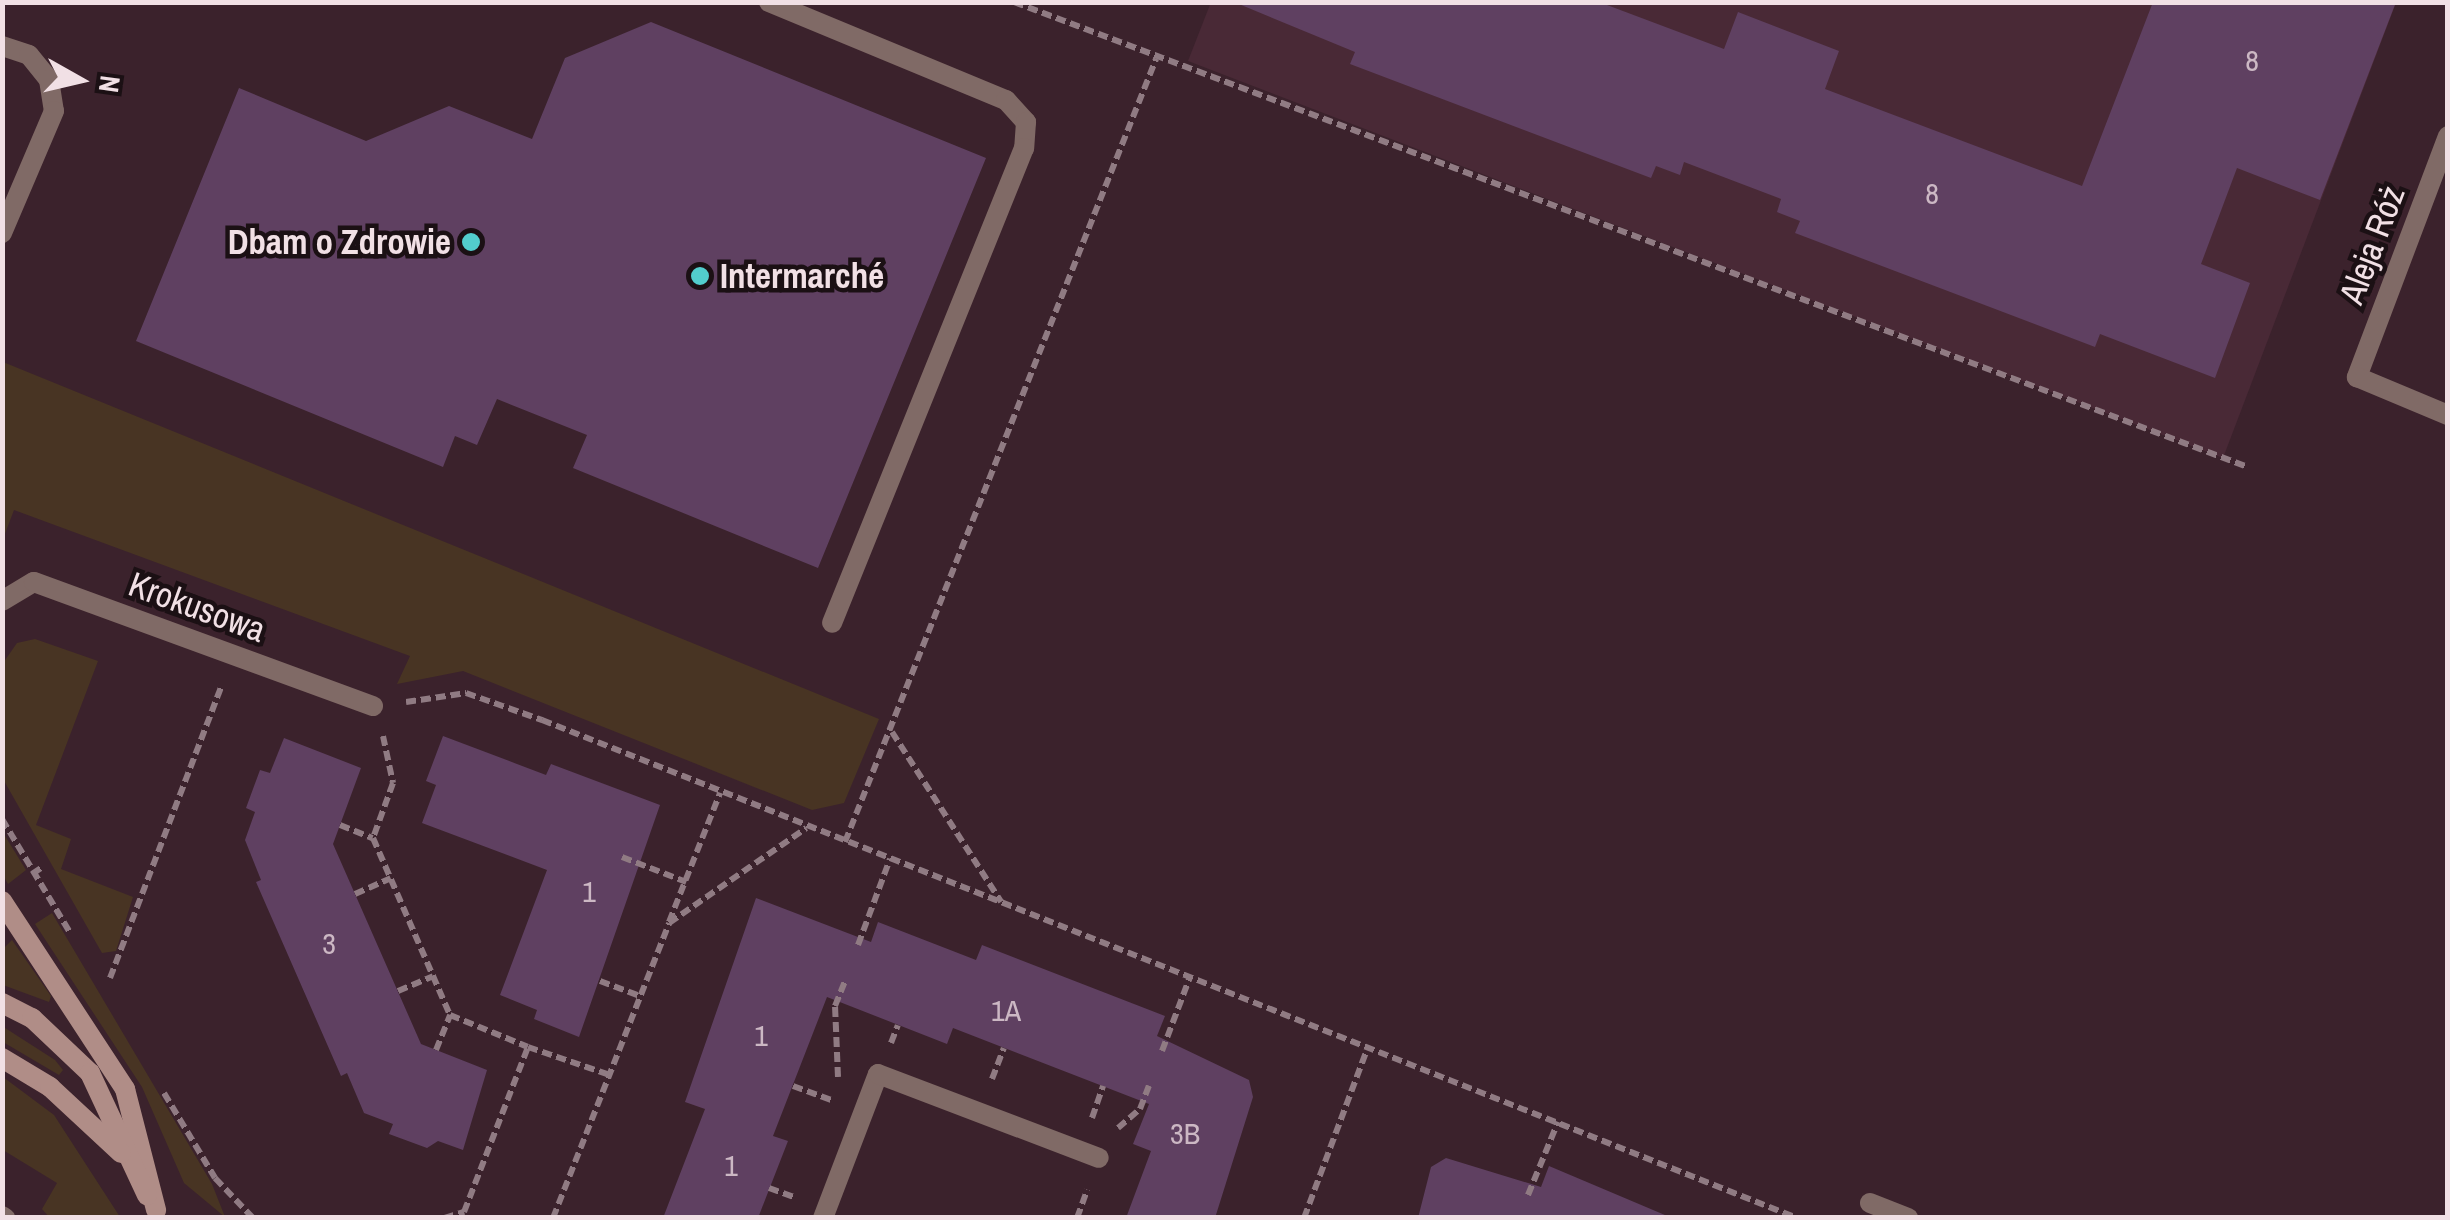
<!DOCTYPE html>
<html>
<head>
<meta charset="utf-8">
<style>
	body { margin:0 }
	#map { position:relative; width:2450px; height:1220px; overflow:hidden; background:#3b222c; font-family:"Archivo Narrow",sans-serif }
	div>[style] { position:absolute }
	.built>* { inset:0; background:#492936 }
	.green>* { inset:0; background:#483423 }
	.building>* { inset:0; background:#5f4061 }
	.path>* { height:6px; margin-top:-3px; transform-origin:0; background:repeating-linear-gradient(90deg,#907b83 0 10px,transparent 0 15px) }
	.lane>* { height:20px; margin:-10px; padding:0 10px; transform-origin:10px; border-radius:10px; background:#806a66 }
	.street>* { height:20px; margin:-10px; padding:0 10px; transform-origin:10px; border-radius:10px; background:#806a66 }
	.secondary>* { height:20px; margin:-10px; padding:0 10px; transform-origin:10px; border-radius:10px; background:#b08d87 }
	.dots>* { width:28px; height:28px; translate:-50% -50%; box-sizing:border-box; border:5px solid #1b1014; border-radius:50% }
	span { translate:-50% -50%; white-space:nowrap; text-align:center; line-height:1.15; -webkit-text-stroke:9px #1b1014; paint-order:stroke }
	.number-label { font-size:30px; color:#ccb8c4 }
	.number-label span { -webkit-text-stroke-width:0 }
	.poi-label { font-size:35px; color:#f1e0e5; font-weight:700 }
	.right { translate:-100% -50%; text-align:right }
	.left { translate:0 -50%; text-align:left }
	.street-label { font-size:35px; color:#f1e0e5 }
	.frame { position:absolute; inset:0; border:5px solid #f1e0e5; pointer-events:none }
	.north { position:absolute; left:30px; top:30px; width:100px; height:100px; -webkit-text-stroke:8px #1b1014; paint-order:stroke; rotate:98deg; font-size:28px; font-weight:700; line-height:40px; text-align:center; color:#f1e0e5 }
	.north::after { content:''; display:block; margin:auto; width:35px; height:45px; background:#f1e0e5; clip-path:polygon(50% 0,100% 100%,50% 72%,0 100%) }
</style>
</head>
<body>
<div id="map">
	<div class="built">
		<div style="clip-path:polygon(1211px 2px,2396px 3px,2223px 458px,1188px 61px)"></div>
	</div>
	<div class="green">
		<div style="clip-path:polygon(3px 362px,879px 719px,844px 803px,812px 810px,463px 671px,397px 684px,410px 656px,14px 510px,3px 539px)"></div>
		<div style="clip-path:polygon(35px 639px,98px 661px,36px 825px,71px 839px,61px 869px,133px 897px,116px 951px,102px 953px,3px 779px,3px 663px,17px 643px)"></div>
		<div style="clip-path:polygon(2px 831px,26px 870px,8px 884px,3px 875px)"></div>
		<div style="clip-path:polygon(52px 913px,212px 1184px,225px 1217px,184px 1183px,142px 1087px,35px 924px)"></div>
		<div style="clip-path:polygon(12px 940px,51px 996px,49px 1002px,3px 985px,3px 949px)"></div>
		<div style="clip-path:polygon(2px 1026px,55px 1060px,63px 1070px,59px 1075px,3px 1042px)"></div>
		<div style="clip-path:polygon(3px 1077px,54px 1115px,120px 1217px,49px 1217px,42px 1209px,57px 1183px,3px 1150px)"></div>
	</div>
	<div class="building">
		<div style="clip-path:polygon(1234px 2px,1599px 2px,1724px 49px,1738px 12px,1839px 51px,1825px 89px,2082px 186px,2153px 2px,2396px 2px,2320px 200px,2237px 168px,2201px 264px,2250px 283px,2215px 378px,2100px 334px,2095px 347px,1795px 233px,1800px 221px,1777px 212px,1781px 199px,1684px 162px,1680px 175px,1656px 166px,1651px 178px,1350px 64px,1355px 52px)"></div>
		<div style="clip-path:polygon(651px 22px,986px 158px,818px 568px,573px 468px,587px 435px,497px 399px,477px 445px,455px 436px,443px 467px,136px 341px,239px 88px,366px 141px,449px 106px,532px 139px,565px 58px)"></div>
		<div style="clip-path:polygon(443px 736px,546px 775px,551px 764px,660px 805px,579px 1037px,534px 1019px,537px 1010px,500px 995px,547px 870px,422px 823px,436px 785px,426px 781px)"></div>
		<div style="clip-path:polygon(284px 738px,361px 768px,333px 844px,421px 1044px,487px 1070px,463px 1150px,438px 1141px,427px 1148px,389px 1134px,393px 1124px,364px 1113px,347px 1073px,341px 1076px,256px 882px,261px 880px,245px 840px,255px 812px,246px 808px,260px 770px,270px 773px)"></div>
		<div style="clip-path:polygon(756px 898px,871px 942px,878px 922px,976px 960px,982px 945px,1165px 1016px,1157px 1036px,1249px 1080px,1253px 1097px,1215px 1218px,1126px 1218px,1151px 1151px,1133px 1144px,1149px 1104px,953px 1028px,947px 1044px,827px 997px,773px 1136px,788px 1141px,758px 1218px,663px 1218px,705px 1109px,685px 1102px)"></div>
		<div style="clip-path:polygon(1446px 1158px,1541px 1187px,1549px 1166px,1672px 1218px,1418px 1218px,1431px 1167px)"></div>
	</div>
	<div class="path">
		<div style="left:1014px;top:2px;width:1316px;rotate:20.65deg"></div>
		<div style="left:406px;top:702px;width:61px;rotate:-8.5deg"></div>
		<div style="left:466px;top:693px;width:81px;rotate:19.6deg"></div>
		<div style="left:542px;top:720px;width:1350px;rotate:21.64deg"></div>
		<div style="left:892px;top:732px;width:202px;rotate:57.3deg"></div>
		<div style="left:383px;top:736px;width:48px;rotate:78deg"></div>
		<div style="left:393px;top:783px;width:59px;rotate:110deg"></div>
		<div style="left:373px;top:838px;width:193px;rotate:66.5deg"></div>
		<div style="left:450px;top:1015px;width:84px;rotate:22.3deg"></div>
		<div style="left:2px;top:819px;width:131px;rotate:59.1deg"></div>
		<div style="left:340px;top:825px;width:35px;rotate:22deg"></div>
		<div style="left:845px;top:842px;width:843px;rotate:-68.34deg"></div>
		<div style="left:622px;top:857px;width:69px;rotate:21.3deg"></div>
		<div style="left:32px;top:874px;width:14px;rotate:-34deg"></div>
		<div style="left:355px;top:894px;width:39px;rotate:-24deg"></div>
		<div style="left:669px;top:922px;width:139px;rotate:-68.4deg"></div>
		<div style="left:858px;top:945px;width:92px;rotate:-69.6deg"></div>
		<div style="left:110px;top:978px;width:314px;rotate:-69.1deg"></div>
		<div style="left:600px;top:981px;width:43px;rotate:20.6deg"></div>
		<div style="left:398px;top:991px;width:38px;rotate:-23deg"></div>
		<div style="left:891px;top:1043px;width:19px;rotate:-69deg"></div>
		<div style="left:436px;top:1050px;width:38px;rotate:-68deg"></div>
		<div style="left:1162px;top:1051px;width:79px;rotate:-69.3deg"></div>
		<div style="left:838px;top:1077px;width:71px;rotate:-92.4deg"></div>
		<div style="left:835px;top:1006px;width:27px;rotate:-68deg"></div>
		<div style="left:992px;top:1079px;width:33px;rotate:-69deg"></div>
		<div style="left:793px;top:1086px;width:44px;rotate:20.1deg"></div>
		<div style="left:164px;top:1093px;width:99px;rotate:59deg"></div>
		<div style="left:215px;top:1178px;width:55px;rotate:46.5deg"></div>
		<div style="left:1092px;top:1118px;width:34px;rotate:-71deg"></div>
		<div style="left:1118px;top:1128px;width:29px;rotate:-41deg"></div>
		<div style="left:1140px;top:1109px;width:25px;rotate:-69deg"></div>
		<div style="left:769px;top:1188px;width:29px;rotate:20deg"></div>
		<div style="left:1528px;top:1195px;width:79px;rotate:-67.7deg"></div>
		<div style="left:444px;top:1218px;width:21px;rotate:-17deg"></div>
		<div style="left:464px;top:1212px;width:177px;rotate:-68.8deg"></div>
		<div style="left:528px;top:1047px;width:87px;rotate:18.9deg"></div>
		<div style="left:553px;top:1218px;width:317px;rotate:-68.5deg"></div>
		<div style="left:669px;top:923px;width:167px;rotate:-34.7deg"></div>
		<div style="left:1077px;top:1218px;width:30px;rotate:-70deg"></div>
		<div style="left:1304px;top:1218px;width:183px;rotate:-69.5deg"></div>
	</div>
	<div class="lane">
		<div style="left:769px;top:2px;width:256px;rotate:22.5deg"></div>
		<div style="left:1006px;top:100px;width:30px;rotate:48deg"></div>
		<div style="left:1026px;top:122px;width:26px;rotate:94deg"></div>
		<div style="left:1024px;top:148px;width:512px;rotate:112.01deg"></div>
		<div style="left:2px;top:46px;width:28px;rotate:18deg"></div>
		<div style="left:29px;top:55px;width:32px;rotate:51deg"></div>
		<div style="left:49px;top:80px;width:31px;rotate:81deg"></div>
		<div style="left:54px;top:111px;width:133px;rotate:113.1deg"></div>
		<div style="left:1870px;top:1203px;width:41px;rotate:21.5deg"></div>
		<div style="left:2px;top:1216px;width:4px;rotate:34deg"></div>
		<div style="left:823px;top:1218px;width:154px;rotate:-69.1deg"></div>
		<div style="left:878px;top:1074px;width:236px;rotate:20.8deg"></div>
	</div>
	<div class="street">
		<div style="left:2448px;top:136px;width:258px;rotate:110.7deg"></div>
		<div style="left:2357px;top:377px;width:99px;rotate:22.7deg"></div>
		<div style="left:2px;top:601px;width:37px;rotate:-31deg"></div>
		<div style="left:34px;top:582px;width:361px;rotate:20.1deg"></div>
	</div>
	<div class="secondary">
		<div style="left:2px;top:901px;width:225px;rotate:56.8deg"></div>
		<div style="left:125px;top:1089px;width:125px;rotate:75.6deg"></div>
		<div style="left:2px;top:1003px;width:34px;rotate:27deg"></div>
		<div style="left:32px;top:1018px;width:80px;rotate:43.5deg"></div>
		<div style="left:90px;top:1073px;width:135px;rotate:65deg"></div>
		<div style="left:2px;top:1058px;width:56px;rotate:31.1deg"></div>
		<div style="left:50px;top:1087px;width:97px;rotate:42.9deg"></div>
	</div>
	<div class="dots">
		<div style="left:471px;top:242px;background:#52cdcd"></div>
		<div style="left:700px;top:276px;background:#52cdcd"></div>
	</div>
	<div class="number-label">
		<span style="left:2252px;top:60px">8</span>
		<span style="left:1932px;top:193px">8</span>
		<span style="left:589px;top:891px">1</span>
		<span style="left:329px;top:943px">3</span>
		<span style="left:1006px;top:1010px">1A</span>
		<span style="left:761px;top:1035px">1</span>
		<span style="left:1185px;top:1133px">3B</span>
		<span style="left:731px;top:1165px">1</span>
	</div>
	<div class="poi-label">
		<span class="right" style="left:451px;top:242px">Dbam o Zdrowie</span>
		<span class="left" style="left:720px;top:276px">Intermarché</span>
	</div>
	<div class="street-label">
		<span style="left:2372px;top:245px;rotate:-69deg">Aleja Róż</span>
		<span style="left:197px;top:607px;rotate:20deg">Krokusowa</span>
	</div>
	<div class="frame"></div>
	<div class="north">N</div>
</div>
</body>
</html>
